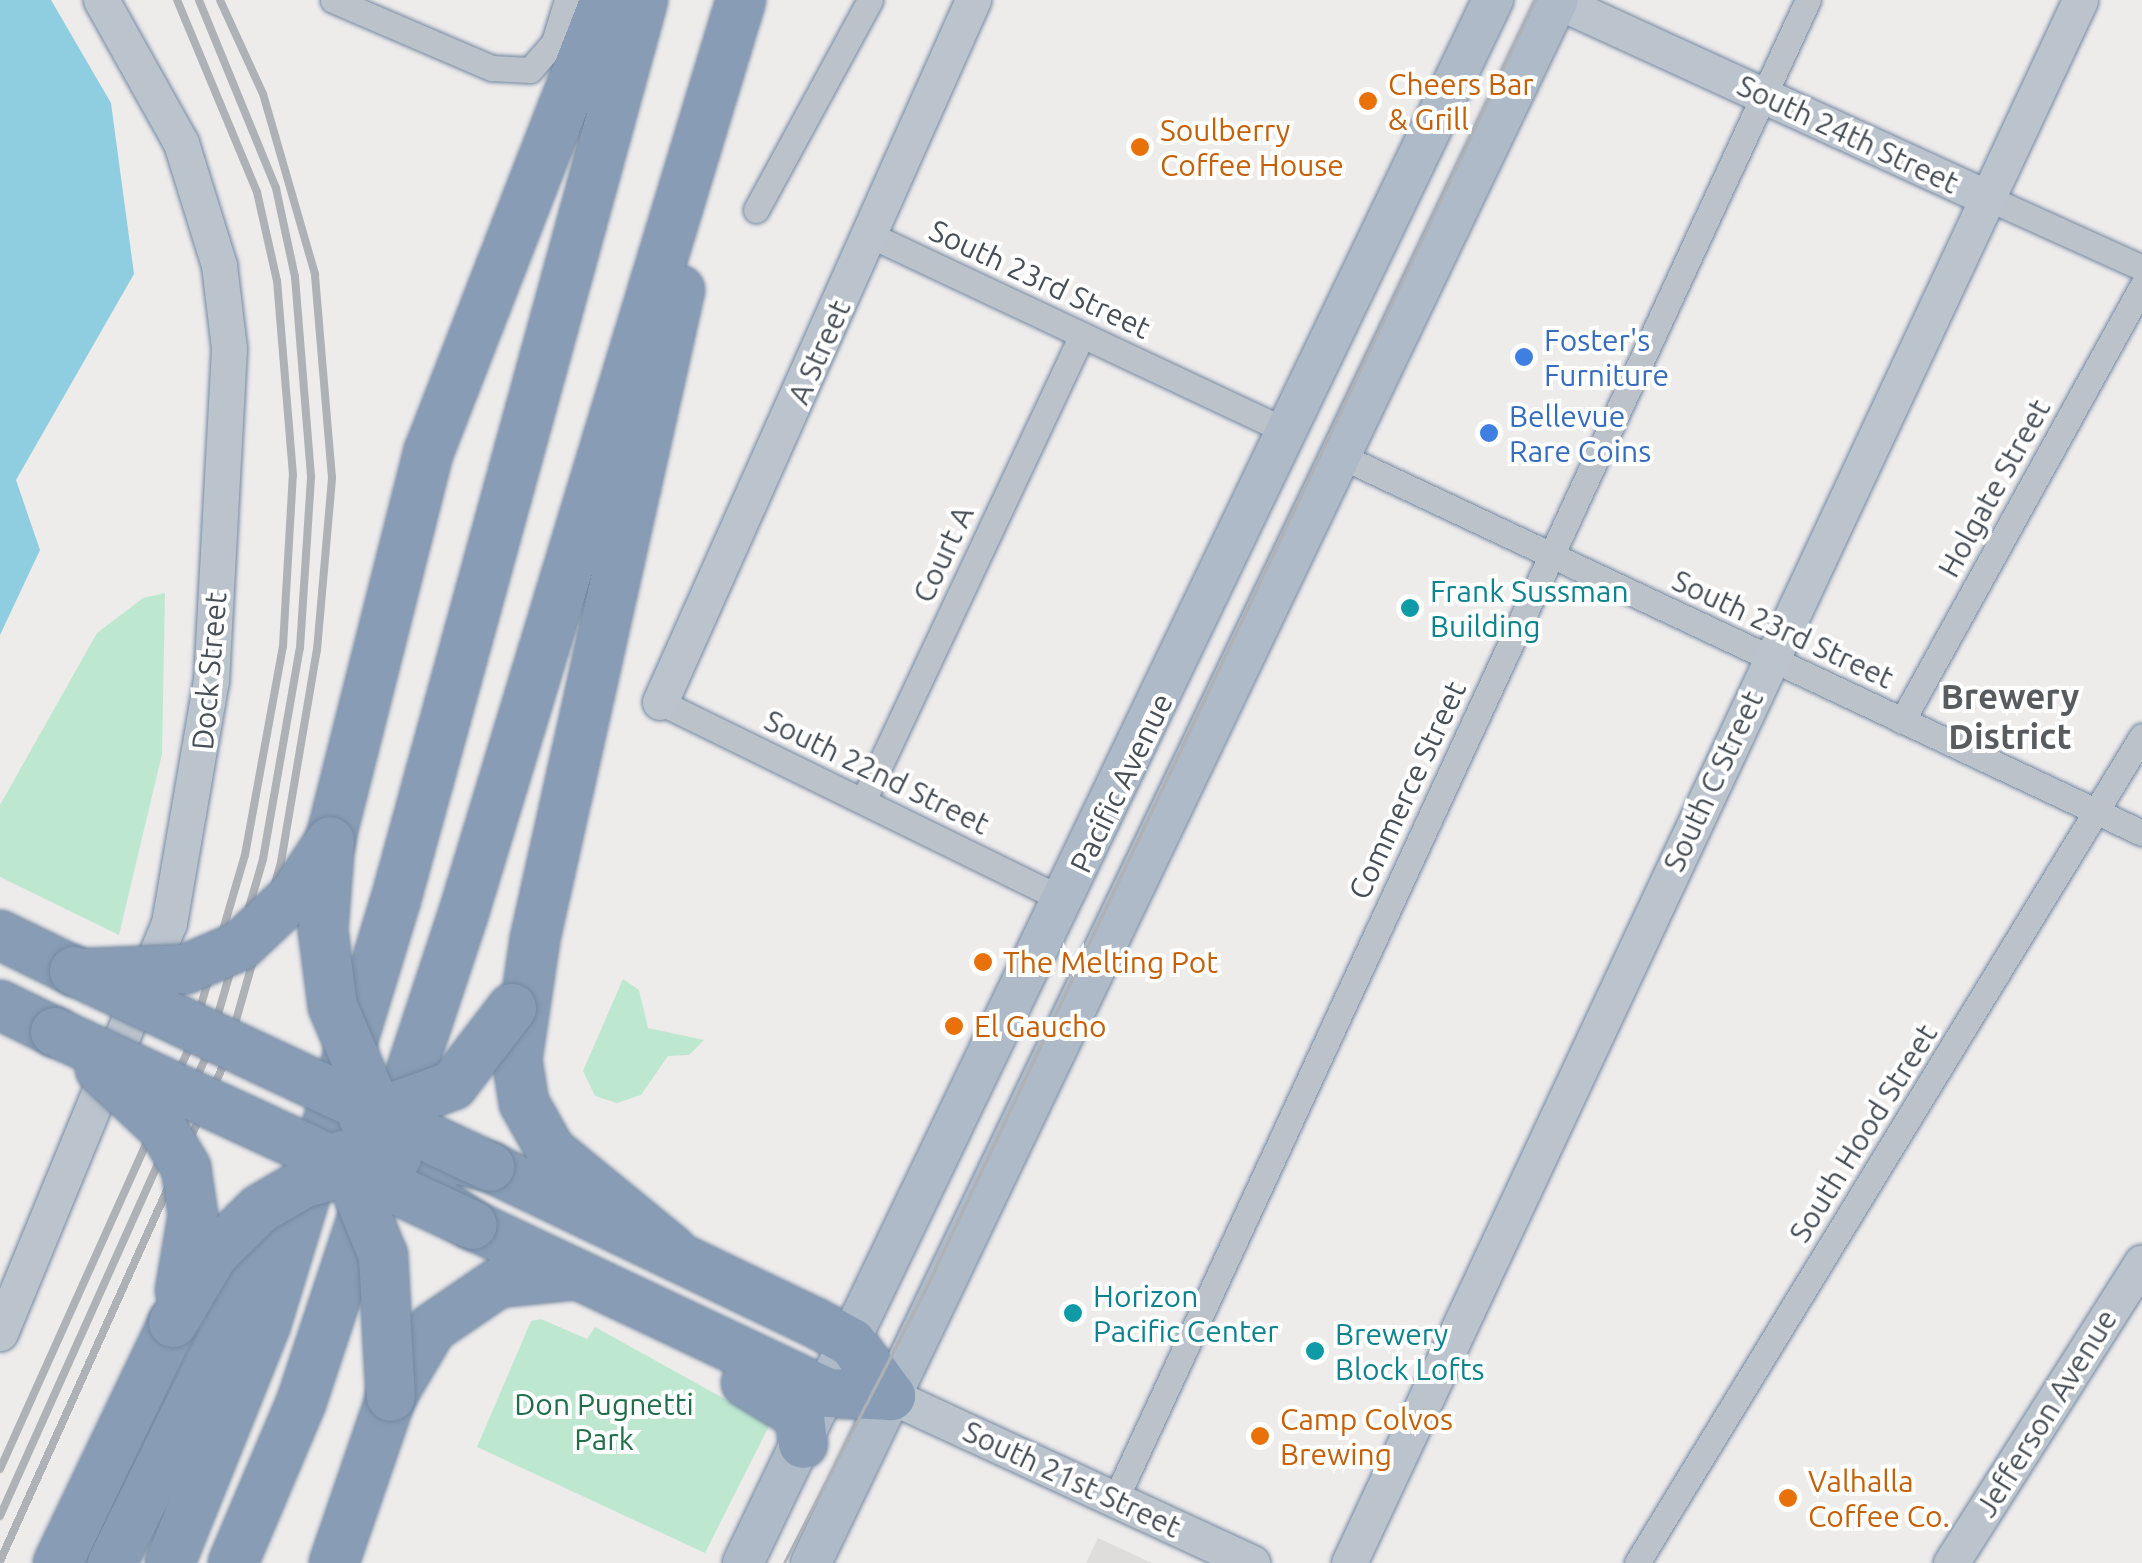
<!DOCTYPE html>
<html>
<head>
<meta charset="utf-8">
<style>
	body { margin:0 }
	#map { position:relative; width:2142px; height:1563px; overflow:hidden; background:#eeebeb; font-family:Ubuntu,sans-serif }
	div>[style] { position:absolute }
	.education>* { inset:0; background:#dfdcdc }
	.green>* { inset:0; background:#bde8cf }
	.water>* { inset:0; background:#8fcde0 }
	.roads { filter:drop-shadow(0 0 2px #7388a1) drop-shadow(0 0 2px #7388a1) }
	.street>* { height:25px; margin:-12.5px; padding:0 12.5px; transform-origin:12.5px; border-radius:12.5px; background:#bbc2c9 }
	.secondary>* { height:35px; margin:-17.5px; padding:0 17.5px; transform-origin:17.5px; border-radius:17.5px; background:#bbc3cd }
	.primary>* { height:40px; margin:-20px; padding:0 20px; transform-origin:20px; border-radius:20px; background:#aebac8 }
	.highway>* { height:48px; margin:-24px; padding:0 24px; transform-origin:24px; border-radius:24px; background:#889db5 }
	.tram>* { height:2.5px; margin:-1.25px; padding:0 1.25px; transform-origin:1.25px; border-radius:1.25px; background:#aeb1b5 }
	.rail>* { height:8px; margin:-4px; padding:0 4px; transform-origin:4px; border-radius:4px; background:#aeb1b5 }
	.bridges { filter:drop-shadow(0 0 2px #7388a1) drop-shadow(0 0 2px #7388a1) }
	.highway-bridge>* { height:48px; margin:-24px; padding:0 24px; transform-origin:24px; border-radius:24px; background:#889db5 }
	.dots>* { width:28px; height:28px; translate:-50% -50%; box-sizing:border-box; border:5px solid #fff; border-radius:50% }
	span { translate:-50% -50%; white-space:nowrap; text-align:center; line-height:1.15; -webkit-text-stroke:8px #fff; paint-order:stroke }
	.food-label { font-size:30px; color:#c56008 }
	.left { translate:0 -50%; text-align:left }
	.street-label { font-size:30px; color:#464e56 }
	.shop-label { font-size:30px; color:#366cbe }
	.culture-label { font-size:30px; color:#0d838f }
	.park-label { font-size:30px; color:#206e49 }
	.quarter-label { font-size:35px; color:#595c5f; font-weight:700 }
</style>
</head>
<body>
<div id="map">
	<div class="education">
		<div style="clip-path:polygon(1098px 1538px,1152px 1563px,1086px 1563px)"></div>
	</div>
	<div class="green">
		<div style="clip-path:polygon(165px 593px,162px 754px,119px 935px,0 877px,0 805px,97px 633px,143px 598px)"></div>
		<div style="clip-path:polygon(623px 979px,639px 990px,648px 1028px,704px 1040px,689px 1055px,668px 1056px,641px 1095px,617px 1103px,595px 1096px,583px 1071px)"></div>
		<div style="clip-path:polygon(541px 1319px,587px 1339px,595px 1327px,770px 1424px,705px 1553px,477px 1447px,531px 1321px)"></div>
	</div>
	<div class="water">
		<div style="clip-path:polygon(0 0,51px 0,111px 103px,134px 274px,16px 480px,40px 550px,0 635px)"></div>
	</div>
	<div class="roads">
		<div class="street">
			<div style="left:333px;top:0;width:173px;rotate:23.2deg"></div>
			<div style="left:492px;top:68px;width:38px;rotate:3deg"></div>
			<div style="left:530px;top:70px;width:37px;rotate:-49deg"></div>
			<div style="left:554px;top:42px;width:44px;rotate:-72.8deg"></div>
			<div style="left:1988px;top:198px;width:169px;rotate:24.4deg"></div>
			<div style="left:756px;top:210px;width:239px;rotate:-61.5deg"></div>
			<div style="left:872px;top:236px;width:461px;rotate:25.2deg"></div>
			<div style="left:1343px;top:457px;width:883px;rotate:25.2deg"></div>
			<div style="left:660px;top:702px;width:451px;rotate:26.1deg"></div>
			<div style="left:1902px;top:721px;width:497px;rotate:-61.1deg"></div>
			<div style="left:863px;top:801px;width:515px;rotate:-64.83deg"></div>
			<div style="left:1116px;top:1498px;width:1650px;rotate:-65.21deg"></div>
			<div style="left:1637px;top:1563px;width:969px;rotate:-58.59deg"></div>
		</div>
		<div class="secondary">
			<div style="left:1555px;top:0;width:476px;rotate:24.6deg"></div>
			<div style="left:660px;top:702px;width:769px;rotate:-65.97deg"></div>
			<div style="left:0;top:1333px;width:443px;rotate:-67.6deg"></div>
			<div style="left:169px;top:923px;width:246px;rotate:-80.2deg"></div>
			<div style="left:211px;top:681px;width:333px;rotate:-86.9deg"></div>
			<div style="left:229px;top:348px;width:84px;rotate:-96.9deg"></div>
			<div style="left:219px;top:265px;width:128px;rotate:-107.3deg"></div>
			<div style="left:181px;top:143px;width:164px;rotate:-119.2deg"></div>
			<div style="left:891px;top:1396px;width:398px;rotate:24.8deg"></div>
			<div style="left:1349px;top:1563px;width:1725px;rotate:-64.93deg"></div>
			<div style="left:1951px;top:1563px;width:356px;rotate:-57.6deg"></div>
		</div>
		<div class="primary">
			<div style="left:743px;top:1563px;width:1734px;rotate:-64.37deg"></div>
			<div style="left:811px;top:1563px;width:1732px;rotate:-64.46deg"></div>
		</div>
		<div class="highway">
			<div style="left:330px;top:841px;width:402px;rotate:-75.8deg"></div>
			<div style="left:429px;top:451px;width:484px;rotate:-68.7deg"></div>
			<div style="left:0;top:935px;width:82px;rotate:25.9deg"></div>
			<div style="left:0;top:1005px;width:61px;rotate:26.1deg"></div>
			<div style="left:437px;top:1155px;width:54px;rotate:12.8deg"></div>
			<div style="left:490px;top:1167px;width:359px;rotate:25.6deg"></div>
			<div style="left:814px;top:1322px;width:43px;rotate:28.9deg"></div>
			<div style="left:852px;top:1343px;width:66px;rotate:53.7deg"></div>
			<div style="left:891px;top:1396px;width:63px;rotate:-177.3deg"></div>
			<div style="left:828px;top:1393px;width:393px;rotate:-154.7deg"></div>
			<div style="left:473px;top:1225px;width:54px;rotate:-146.3deg"></div>
			<div style="left:428px;top:1195px;width:49px;rotate:-129.2deg"></div>
			<div style="left:397px;top:1157px;width:40px;rotate:-2.9deg"></div>
			<div style="left:672px;top:1250px;width:156px;rotate:-140.7deg"></div>
			<div style="left:551px;top:1151px;width:55px;rotate:-119.4deg"></div>
			<div style="left:524px;top:1103px;width:44px;rotate:-99.2deg"></div>
			<div style="left:517px;top:1060px;width:122px;rotate:-81.5deg"></div>
			<div style="left:535px;top:939px;width:665px;rotate:-77.41deg"></div>
			<div style="left:746px;top:1383px;width:63px;rotate:31.4deg"></div>
			<div style="left:800px;top:1416px;width:28px;rotate:84deg"></div>
			<div style="left:58px;top:1563px;width:266px;rotate:-64.4deg"></div>
			<div style="left:112px;top:1563px;width:338px;rotate:-63.8deg"></div>
			<div style="left:170px;top:1563px;width:258px;rotate:-68.1deg"></div>
			<div style="left:266px;top:1324px;width:444px;rotate:-73deg"></div>
			<div style="left:396px;top:899px;width:932px;rotate:-74.64deg"></div>
			<div style="left:233px;top:1563px;width:174px;rotate:-67deg"></div>
			<div style="left:301px;top:1403px;width:514px;rotate:-71.64deg"></div>
			<div style="left:463px;top:915px;width:956px;rotate:-73.1deg"></div>
			<div style="left:334px;top:1563px;width:176px;rotate:-71deg"></div>
			<div style="left:391px;top:1397px;width:80px;rotate:-59.3deg"></div>
			<div style="left:432px;top:1328px;width:80px;rotate:-34.3deg"></div>
			<div style="left:498px;top:1283px;width:77px;rotate:-5.9deg"></div>
		</div>
	</div>
	<div class="tram">
		<div style="left:784px;top:1563px;width:305px;rotate:-62.7deg"></div>
		<div style="left:924px;top:1292px;width:1429px;rotate:-64.69deg"></div>
	</div>
	<div class="rail">
		<div style="left:0;top:1469px;width:456px;rotate:-65.8deg"></div>
		<div style="left:187px;top:1053px;width:206px;rotate:-73.7deg"></div>
		<div style="left:245px;top:855px;width:212px;rotate:-79.7deg"></div>
		<div style="left:283px;top:646px;width:171px;rotate:-86.7deg"></div>
		<div style="left:293px;top:475px;width:195px;rotate:-94.7deg"></div>
		<div style="left:277px;top:281px;width:91px;rotate:-102.7deg"></div>
		<div style="left:257px;top:192px;width:208px;rotate:-112.6deg"></div>
		<div style="left:0;top:1516px;width:501px;rotate:-65.84deg"></div>
		<div style="left:205px;top:1059px;width:208px;rotate:-73.8deg"></div>
		<div style="left:263px;top:859px;width:214px;rotate:-80.1deg"></div>
		<div style="left:300px;top:648px;width:172px;rotate:-86.3deg"></div>
		<div style="left:311px;top:476px;width:200px;rotate:-94.6deg"></div>
		<div style="left:295px;top:277px;width:91px;rotate:-102.1deg"></div>
		<div style="left:276px;top:188px;width:203px;rotate:-112.3deg"></div>
		<div style="left:0;top:1561px;width:543px;rotate:-65.75deg"></div>
		<div style="left:223px;top:1066px;width:212px;rotate:-74.1deg"></div>
		<div style="left:281px;top:862px;width:215px;rotate:-80.4deg"></div>
		<div style="left:317px;top:650px;width:173px;rotate:-85deg"></div>
		<div style="left:332px;top:478px;width:205px;rotate:-94.8deg"></div>
		<div style="left:315px;top:274px;width:187px;rotate:-106.1deg"></div>
		<div style="left:263px;top:94px;width:103px;rotate:-114.6deg"></div>
	</div>
	<div class="bridges">
		<div class="highway-bridge">
			<div style="left:74px;top:971px;width:460px;rotate:25.2deg"></div>
			<div style="left:88px;top:973px;width:98px;rotate:-2.3deg"></div>
			<div style="left:186px;top:969px;width:59px;rotate:-23.1deg"></div>
			<div style="left:240px;top:946px;width:73px;rotate:-43.3deg"></div>
			<div style="left:293px;top:896px;width:58px;rotate:-56.3deg"></div>
			<div style="left:55px;top:1032px;width:460px;rotate:24.8deg"></div>
			<div style="left:100px;top:1069px;width:85px;rotate:43.1deg"></div>
			<div style="left:162px;top:1127px;width:48px;rotate:59.7deg"></div>
			<div style="left:186px;top:1168px;width:48px;rotate:81.5deg"></div>
			<div style="left:193px;top:1215px;width:77px;rotate:99.7deg"></div>
			<div style="left:363px;top:1118px;width:96px;rotate:-20.1deg"></div>
			<div style="left:453px;top:1085px;width:97px;rotate:-52.5deg"></div>
			<div style="left:342px;top:1155px;width:109px;rotate:67.9deg"></div>
			<div style="left:383px;top:1256px;width:141px;rotate:86.8deg"></div>
			<div style="left:173px;top:1323px;width:80px;rotate:-59.3deg"></div>
			<div style="left:214px;top:1254px;width:64px;rotate:-44.4deg"></div>
			<div style="left:260px;top:1209px;width:50px;rotate:-30.2deg"></div>
			<div style="left:303px;top:1184px;width:98px;rotate:-16deg"></div>
			<div style="left:397px;top:1157px;width:164px;rotate:-113deg"></div>
			<div style="left:333px;top:1006px;width:77px;rotate:-97.5deg"></div>
			<div style="left:323px;top:930px;width:89px;rotate:-85.5deg"></div>
		</div>
	</div>
	<div class="dots">
		<div style="left:1368px;top:101px;background:#e8710a"></div>
		<div style="left:1140px;top:147px;background:#e8710a"></div>
		<div style="left:1524px;top:357px;background:#3f7fe0"></div>
		<div style="left:1489px;top:433px;background:#3f7fe0"></div>
		<div style="left:1410px;top:608px;background:#0f9aa8"></div>
		<div style="left:983px;top:962px;background:#e8710a"></div>
		<div style="left:954px;top:1026px;background:#e8710a"></div>
		<div style="left:1073px;top:1313px;background:#0f9aa8"></div>
		<div style="left:1315px;top:1351px;background:#0f9aa8"></div>
		<div style="left:1260px;top:1436px;background:#e8710a"></div>
		<div style="left:1788px;top:1498px;background:#e8710a"></div>
	</div>
	<div class="food-label">
		<span class="left" style="left:1388px;top:101px">Cheers Bar<br>&amp; Grill</span>
		<span class="left" style="left:1160px;top:147px">Soulberry<br>Coffee House</span>
		<span class="left" style="left:1003px;top:962px">The Melting Pot</span>
		<span class="left" style="left:974px;top:1026px">El Gaucho</span>
		<span class="left" style="left:1280px;top:1436px">Camp Colvos<br>Brewing</span>
		<span class="left" style="left:1808px;top:1498px">Valhalla<br>Coffee Co.</span>
	</div>
	<div class="street-label">
		<span style="left:1848px;top:134px;rotate:25deg">South 24th Street</span>
		<span style="left:1040px;top:279px;rotate:25deg">South 23rd Street</span>
		<span style="left:819px;top:352px;rotate:-66deg">A Street</span>
		<span style="left:1994px;top:488px;rotate:-61deg">Holgate Street</span>
		<span style="left:943px;top:554px;rotate:-65deg">Court A</span>
		<span style="left:1783px;top:629px;rotate:25deg">South 23rd Street</span>
		<span style="left:209px;top:671px;rotate:-85deg">Dock Street</span>
		<span style="left:877px;top:772px;rotate:26deg">South 22nd Street</span>
		<span style="left:1713px;top:781px;rotate:-65deg">South C Street</span>
		<span style="left:1121px;top:783px;rotate:-64deg">Pacific Avenue</span>
		<span style="left:1407px;top:790px;rotate:-65deg">Commerce Street</span>
		<span style="left:1863px;top:1133px;rotate:-58deg">South Hood Street</span>
		<span style="left:2046px;top:1413px;rotate:-58deg">Jefferson Avenue</span>
		<span style="left:1072px;top:1479px;rotate:25deg">South 21st Street</span>
	</div>
	<div class="shop-label">
		<span class="left" style="left:1544px;top:357px">Foster's<br>Furniture</span>
		<span class="left" style="left:1509px;top:433px">Bellevue<br>Rare Coins</span>
	</div>
	<div class="culture-label">
		<span class="left" style="left:1430px;top:608px">Frank Sussman<br>Building</span>
		<span class="left" style="left:1093px;top:1313px">Horizon<br>Pacific Center</span>
		<span class="left" style="left:1335px;top:1351px">Brewery<br>Block Lofts</span>
	</div>
	<div class="park-label">
		<span style="left:604px;top:1421px">Don Pugnetti<br>Park</span>
	</div>
	<div class="quarter-label">
		<span style="left:2010px;top:716px">Brewery<br>District</span>
	</div>
</div>
</body>
</html>
